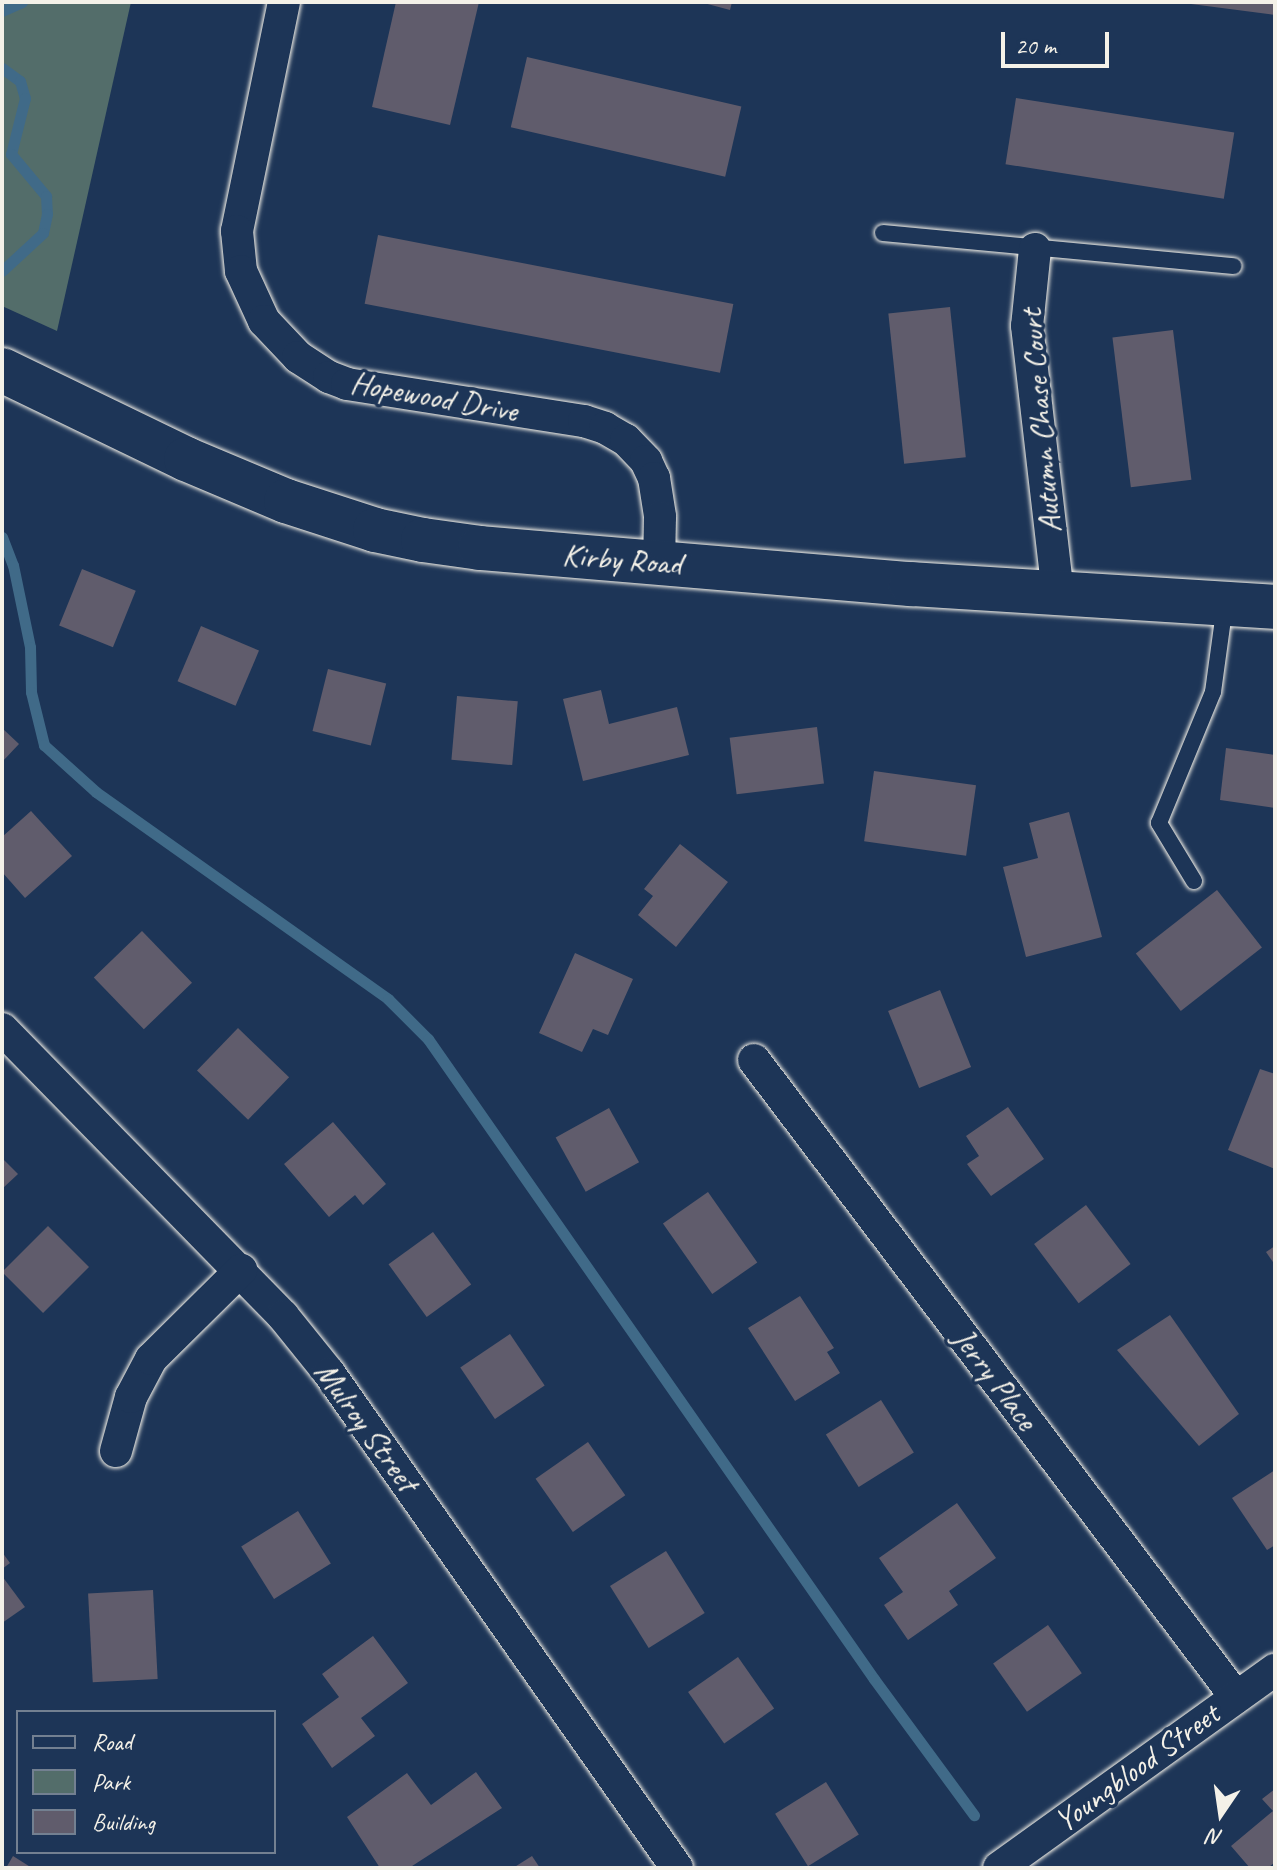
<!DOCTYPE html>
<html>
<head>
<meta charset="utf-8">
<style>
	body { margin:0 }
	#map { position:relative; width:1277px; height:1870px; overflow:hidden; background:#1d3557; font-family:Caveat,sans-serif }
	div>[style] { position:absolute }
	.green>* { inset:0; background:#536d6a }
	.stream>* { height:11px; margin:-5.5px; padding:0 5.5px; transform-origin:5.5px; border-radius:5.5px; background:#406a88 }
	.building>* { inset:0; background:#605c6c; transform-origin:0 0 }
	.roads { filter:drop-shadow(0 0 2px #f4f1e8) drop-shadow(0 0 2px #f4f1e8) }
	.service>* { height:16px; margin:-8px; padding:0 8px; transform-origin:8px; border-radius:8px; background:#1d3557 }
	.minor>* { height:32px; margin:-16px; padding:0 16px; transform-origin:16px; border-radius:16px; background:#1d3557 }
	.secondary>* { height:44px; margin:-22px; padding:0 22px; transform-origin:22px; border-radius:22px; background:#1d3557 }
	span { translate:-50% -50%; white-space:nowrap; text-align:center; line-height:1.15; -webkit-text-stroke:7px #1d3557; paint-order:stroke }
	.street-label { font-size:32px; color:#f4f1e8 }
	.frame { position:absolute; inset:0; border:4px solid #f4f1e8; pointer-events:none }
	.legend { position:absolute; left:16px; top:1710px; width:260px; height:144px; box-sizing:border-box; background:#1d3557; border:2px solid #738091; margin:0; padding:10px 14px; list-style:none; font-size:24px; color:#f4f1e8 }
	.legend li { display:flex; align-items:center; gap:16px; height:40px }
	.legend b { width:40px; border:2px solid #738091 }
	.north { position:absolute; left:1181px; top:1774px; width:80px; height:80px; -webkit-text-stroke:6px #1d3557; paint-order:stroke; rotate:193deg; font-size:22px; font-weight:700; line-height:32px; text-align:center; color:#f4f1e8 }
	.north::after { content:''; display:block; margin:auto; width:28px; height:36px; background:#f4f1e8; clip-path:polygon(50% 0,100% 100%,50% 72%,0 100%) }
	.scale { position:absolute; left:1001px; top:32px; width:108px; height:36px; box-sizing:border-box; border:4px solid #f4f1e8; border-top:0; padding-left:10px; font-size:24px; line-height:28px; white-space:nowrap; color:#f4f1e8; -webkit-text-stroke:6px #1d3557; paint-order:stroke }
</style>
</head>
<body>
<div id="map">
	<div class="green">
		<div style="clip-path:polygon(2px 2px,131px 2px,57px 331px,2px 306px)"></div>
	</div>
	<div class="stream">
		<div style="left:2px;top:11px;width:22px;rotate:-24deg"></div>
		<div style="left:2px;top:68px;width:22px;rotate:36deg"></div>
		<div style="left:20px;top:81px;width:18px;rotate:74deg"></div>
		<div style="left:25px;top:98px;width:58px;rotate:104deg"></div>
		<div style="left:11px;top:154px;width:55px;rotate:50.2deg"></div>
		<div style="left:46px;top:196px;width:18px;rotate:87deg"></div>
		<div style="left:47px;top:214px;width:19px;rotate:102deg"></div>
		<div style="left:43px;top:233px;width:56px;rotate:137.2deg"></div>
		<div style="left:2px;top:537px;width:30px;rotate:69deg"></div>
		<div style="left:13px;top:565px;width:84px;rotate:78.3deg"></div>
		<div style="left:30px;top:647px;width:45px;rotate:88.7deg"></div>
		<div style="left:31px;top:692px;width:55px;rotate:76.2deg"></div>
		<div style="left:44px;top:745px;width:70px;rotate:42.1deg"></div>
		<div style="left:96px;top:792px;width:358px;rotate:35.3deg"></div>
		<div style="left:388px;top:999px;width:57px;rotate:45deg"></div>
		<div style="left:428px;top:1039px;width:780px;rotate:55.13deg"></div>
		<div style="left:874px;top:1679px;width:169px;rotate:53.7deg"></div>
	</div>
	<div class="building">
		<div style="clip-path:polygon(396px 2px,479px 2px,450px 125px,372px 107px)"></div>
		<div style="clip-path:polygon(700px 2px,732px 2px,730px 10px)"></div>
		<div style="clip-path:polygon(1191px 2px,1275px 2px,1275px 15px,1191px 4px)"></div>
		<div style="left:527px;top:57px;width:220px;height:72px;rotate:13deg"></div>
		<div style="left:1016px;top:98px;width:221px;height:67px;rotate:9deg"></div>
		<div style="left:378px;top:235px;width:362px;height:70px;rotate:11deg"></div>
		<div style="left:950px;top:307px;width:151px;height:62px;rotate:84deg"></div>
		<div style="left:1173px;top:330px;width:151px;height:61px;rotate:83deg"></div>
		<div style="left:82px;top:569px;width:58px;height:61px;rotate:22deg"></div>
		<div style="left:201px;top:626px;width:63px;height:60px;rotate:23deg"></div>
		<div style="left:328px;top:669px;width:60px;height:64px;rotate:14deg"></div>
		<div style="clip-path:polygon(601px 690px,609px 724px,677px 707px,689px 755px,583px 781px,563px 699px)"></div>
		<div style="left:457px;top:696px;width:61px;height:64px;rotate:5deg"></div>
		<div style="left:817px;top:727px;width:57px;height:88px;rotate:83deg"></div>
		<div style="clip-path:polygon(2px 728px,19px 744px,2px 762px)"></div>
		<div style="clip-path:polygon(1226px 748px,1275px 755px,1275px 808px,1220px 800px)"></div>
		<div style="left:874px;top:771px;width:103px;height:71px;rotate:8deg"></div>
		<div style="clip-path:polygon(31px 811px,72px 856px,25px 898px,2px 872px,2px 837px)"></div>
		<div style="clip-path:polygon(1069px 812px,1102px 937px,1026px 957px,1003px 867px,1038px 858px,1029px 823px)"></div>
		<div style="clip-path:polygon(680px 844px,728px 882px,676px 947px,638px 915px,653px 896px,644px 889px)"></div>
		<div style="left:1217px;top:890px;width:73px;height:103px;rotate:52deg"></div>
		<div style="left:142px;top:931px;width:72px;height:67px;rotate:46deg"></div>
		<div style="clip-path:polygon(575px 953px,633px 979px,608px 1035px,593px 1029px,582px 1052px,539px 1033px)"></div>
		<div style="left:940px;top:990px;width:83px;height:56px;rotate:68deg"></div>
		<div style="left:238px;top:1028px;width:71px;height:59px;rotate:44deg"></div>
		<div style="clip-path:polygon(1260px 1069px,1275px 1074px,1275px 1169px,1228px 1150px)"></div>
		<div style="clip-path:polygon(1008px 1107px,1044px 1159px,991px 1196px,967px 1164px,979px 1156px,966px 1136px)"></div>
		<div style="left:609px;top:1108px;width:62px;height:61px;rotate:61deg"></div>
		<div style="clip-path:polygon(333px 1122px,386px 1184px,363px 1205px,355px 1195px,329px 1217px,284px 1164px)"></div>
		<div style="clip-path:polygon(2px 1158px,18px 1174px,2px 1189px)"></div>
		<div style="left:708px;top:1192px;width:86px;height:55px;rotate:55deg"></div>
		<div style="left:1086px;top:1205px;width:74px;height:65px;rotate:53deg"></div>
		<div style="left:48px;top:1226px;width:58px;height:65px;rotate:45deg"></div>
		<div style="left:433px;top:1232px;width:65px;height:55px;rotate:54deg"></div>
		<div style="clip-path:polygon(1275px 1246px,1275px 1265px,1266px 1252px)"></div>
		<div style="clip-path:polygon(800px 1296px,834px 1348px,827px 1352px,840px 1373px,795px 1401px,748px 1328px)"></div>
		<div style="clip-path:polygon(1170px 1315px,1239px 1414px,1199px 1446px,1117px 1350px)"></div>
		<div style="left:510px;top:1334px;width:62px;height:60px;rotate:56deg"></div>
		<div style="left:881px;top:1400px;width:62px;height:65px;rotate:58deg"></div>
		<div style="left:588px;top:1442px;width:65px;height:64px;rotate:55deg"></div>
		<div style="clip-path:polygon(1275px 1470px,1275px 1545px,1267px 1550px,1232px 1498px)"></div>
		<div style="clip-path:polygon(957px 1503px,996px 1558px,949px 1591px,958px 1605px,908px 1640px,884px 1605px,903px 1592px,879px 1558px)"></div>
		<div style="left:298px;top:1511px;width:62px;height:67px;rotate:58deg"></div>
		<div style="left:666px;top:1551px;width:73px;height:66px;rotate:58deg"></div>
		<div style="clip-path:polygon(2px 1552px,10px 1563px,2px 1569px)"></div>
		<div style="clip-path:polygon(2px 1576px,25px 1607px,2px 1623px)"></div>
		<div style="left:153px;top:1590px;width:89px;height:65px;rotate:87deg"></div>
		<div style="left:1048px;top:1625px;width:59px;height:67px;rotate:55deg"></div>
		<div style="clip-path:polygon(373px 1636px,408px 1683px,361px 1718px,375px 1736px,332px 1768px,302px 1724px,339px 1697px,322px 1674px)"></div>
		<div style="left:738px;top:1657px;width:63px;height:61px;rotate:55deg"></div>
		<div style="clip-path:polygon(476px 1772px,502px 1808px,409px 1868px,380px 1868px,347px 1817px,407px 1773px,431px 1805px)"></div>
		<div style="left:826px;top:1782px;width:62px;height:60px;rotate:58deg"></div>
		<div style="clip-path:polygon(1275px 1789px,1275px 1862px,1268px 1868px,1250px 1868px,1231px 1846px,1273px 1811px,1262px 1799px)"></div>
		<div style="clip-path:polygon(13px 1856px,32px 1868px,6px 1868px)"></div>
		<div style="clip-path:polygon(532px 1856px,540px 1868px,513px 1868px)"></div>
	</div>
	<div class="roads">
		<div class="service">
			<div style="left:883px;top:233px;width:352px;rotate:5.4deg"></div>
			<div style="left:1194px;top:881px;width:68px;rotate:-121.1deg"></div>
			<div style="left:1159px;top:823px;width:142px;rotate:-67.6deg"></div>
			<div style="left:1213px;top:692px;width:89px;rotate:-82.2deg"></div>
		</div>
		<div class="minor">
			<div style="left:284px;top:2px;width:234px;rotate:101.6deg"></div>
			<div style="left:237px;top:231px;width:40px;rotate:84.3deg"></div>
			<div style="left:241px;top:271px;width:55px;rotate:65.3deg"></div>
			<div style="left:264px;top:321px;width:50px;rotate:46.6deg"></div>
			<div style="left:298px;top:357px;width:37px;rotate:33deg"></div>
			<div style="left:329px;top:377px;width:19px;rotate:21deg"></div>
			<div style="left:347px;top:384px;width:240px;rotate:8.9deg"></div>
			<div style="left:584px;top:421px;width:22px;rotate:18deg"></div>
			<div style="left:605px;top:428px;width:24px;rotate:30deg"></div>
			<div style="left:626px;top:440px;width:29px;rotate:46deg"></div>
			<div style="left:646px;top:461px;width:19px;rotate:65deg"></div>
			<div style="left:654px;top:478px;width:39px;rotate:81deg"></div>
			<div style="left:660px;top:517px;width:46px;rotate:91.2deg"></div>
			<div style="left:1035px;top:249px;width:77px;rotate:95.9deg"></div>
			<div style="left:1027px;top:326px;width:269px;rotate:83.4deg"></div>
			<div style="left:2px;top:1029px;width:402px;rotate:45.6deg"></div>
			<div style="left:283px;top:1316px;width:73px;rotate:51.1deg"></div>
			<div style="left:329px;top:1373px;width:605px;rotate:54.89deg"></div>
			<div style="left:754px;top:1060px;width:799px;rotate:52.89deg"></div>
			<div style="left:116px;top:1451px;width:56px;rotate:-74.5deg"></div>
			<div style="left:131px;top:1397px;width:43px;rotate:-62.2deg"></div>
			<div style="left:151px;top:1359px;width:127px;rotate:-44.7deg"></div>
			<div style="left:999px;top:1868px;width:340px;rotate:-35.7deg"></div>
		</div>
		<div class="secondary">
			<div style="left:2px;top:370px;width:204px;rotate:25.8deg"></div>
			<div style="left:186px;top:459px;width:108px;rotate:22.8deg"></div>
			<div style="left:286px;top:501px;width:94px;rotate:18deg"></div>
			<div style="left:375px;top:530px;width:49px;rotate:11.8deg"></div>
			<div style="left:423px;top:540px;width:58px;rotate:8deg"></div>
			<div style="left:480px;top:548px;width:433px;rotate:4.8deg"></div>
			<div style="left:911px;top:584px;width:365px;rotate:3.6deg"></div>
		</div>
	</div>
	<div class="street-label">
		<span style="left:434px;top:397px;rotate:10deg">Hopewood Drive</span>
		<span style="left:1041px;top:421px;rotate:-95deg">Autumn Chase Court</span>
		<span style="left:622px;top:560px;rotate:5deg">Kirby Road</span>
		<span style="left:995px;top:1379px;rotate:53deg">Jerry Place</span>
		<span style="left:366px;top:1427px;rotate:54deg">Mulroy Street</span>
		<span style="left:1137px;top:1768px;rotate:-36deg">Youngblood Street</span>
	</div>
	<div class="frame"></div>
	<ul class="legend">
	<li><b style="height:10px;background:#1d3557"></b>Road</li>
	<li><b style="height:22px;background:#536d6a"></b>Park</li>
	<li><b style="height:22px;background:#605c6c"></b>Building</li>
	</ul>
	<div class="north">N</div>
	<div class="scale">20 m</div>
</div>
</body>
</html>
